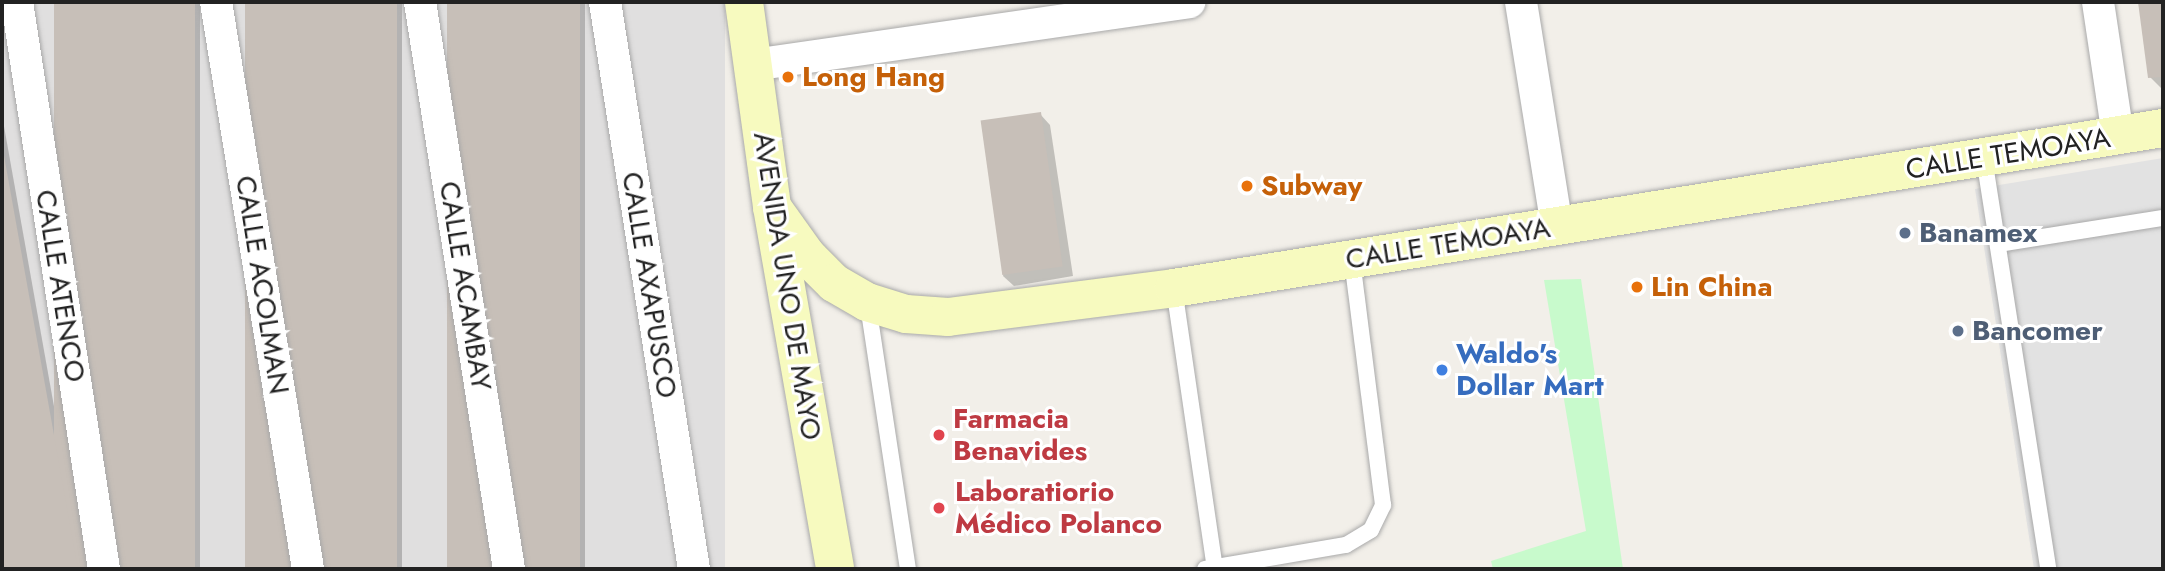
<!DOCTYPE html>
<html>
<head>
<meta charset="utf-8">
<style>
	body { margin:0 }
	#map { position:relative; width:2165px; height:571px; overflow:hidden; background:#f2efe9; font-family:Jost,sans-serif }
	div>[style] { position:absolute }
	.residential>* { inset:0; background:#e0dfdf; transform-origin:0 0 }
	.park>* { inset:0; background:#c8facc }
	.parking>* { inset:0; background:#e2e2e2 }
	.shadow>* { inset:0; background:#0003; transform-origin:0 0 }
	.building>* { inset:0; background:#c7bfb8; transform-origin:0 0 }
	.roads { filter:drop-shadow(0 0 2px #a9a9a9) drop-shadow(0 0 2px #a9a9a9) }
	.lane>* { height:16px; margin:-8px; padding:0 8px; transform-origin:8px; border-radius:8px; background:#fff }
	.street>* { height:32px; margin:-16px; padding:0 16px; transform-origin:16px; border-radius:16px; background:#fff }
	.secondary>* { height:38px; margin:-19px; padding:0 19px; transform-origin:19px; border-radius:19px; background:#f7fabf }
	.dots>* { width:19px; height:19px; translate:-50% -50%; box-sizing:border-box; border:4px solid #fff; border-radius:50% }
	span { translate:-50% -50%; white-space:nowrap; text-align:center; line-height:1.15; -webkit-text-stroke:6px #fff; paint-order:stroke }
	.food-label { font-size:28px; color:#c56008; font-weight:700 }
	.left { translate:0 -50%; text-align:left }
	.street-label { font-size:28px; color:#222 }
	.service-label { font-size:28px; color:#4e5e75; font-weight:700 }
	.shop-label { font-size:28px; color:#366cbe; font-weight:700 }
	.health-label { font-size:28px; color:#be3a42; font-weight:700 }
	.frame { position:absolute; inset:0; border:4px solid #222; pointer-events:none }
</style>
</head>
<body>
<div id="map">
	<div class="residential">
		<div style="left:2px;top:2px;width:723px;height:567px"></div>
	</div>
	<div class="park">
		<div style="clip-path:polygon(1581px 279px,1623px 569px,1493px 569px,1491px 561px,1586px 531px,1544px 280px)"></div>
	</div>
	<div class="parking">
		<div style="clip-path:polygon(2163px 158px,2163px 569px,2034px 569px,1975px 189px)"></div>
	</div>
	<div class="shadow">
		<div style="left:56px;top:2px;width:144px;height:574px"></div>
		<div style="left:247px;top:2px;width:155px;height:573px"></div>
		<div style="left:449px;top:2px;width:136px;height:574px"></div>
		<div style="clip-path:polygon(2139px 2px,2163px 2px,2163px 90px,2150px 77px)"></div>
		<div style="clip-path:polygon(1040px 114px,1050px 125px,1073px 276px,1014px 286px,1003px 276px)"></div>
		<div style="clip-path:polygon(2px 115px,83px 569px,2px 569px)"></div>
	</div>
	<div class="building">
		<div style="left:54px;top:2px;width:141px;height:574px"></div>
		<div style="left:245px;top:2px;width:152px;height:573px"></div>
		<div style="left:447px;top:2px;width:133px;height:574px"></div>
		<div style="clip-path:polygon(2138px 2px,2163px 2px,2163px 77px,2148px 78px)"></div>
		<div style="left:1041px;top:112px;width:156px;height:61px;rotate:82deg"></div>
		<div style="clip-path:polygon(3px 150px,78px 569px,2px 569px)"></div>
	</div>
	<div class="roads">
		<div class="lane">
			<div style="left:1984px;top:158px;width:416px;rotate:81.1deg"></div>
			<div style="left:1998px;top:244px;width:167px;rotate:-9deg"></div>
			<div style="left:1174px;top:288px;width:283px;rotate:81.7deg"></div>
			<div style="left:868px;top:305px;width:267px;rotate:81.4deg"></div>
			<div style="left:1205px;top:569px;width:143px;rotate:-9.7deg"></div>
			<div style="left:1346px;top:545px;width:29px;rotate:-31deg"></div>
			<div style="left:1371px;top:530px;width:28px;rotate:-64deg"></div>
			<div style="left:1383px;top:505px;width:248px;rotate:-97.2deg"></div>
		</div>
		<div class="street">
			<div style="left:17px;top:2px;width:574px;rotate:81.28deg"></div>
			<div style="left:216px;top:2px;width:574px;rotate:80.78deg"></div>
			<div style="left:420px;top:2px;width:574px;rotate:81.08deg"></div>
			<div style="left:605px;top:2px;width:574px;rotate:81.08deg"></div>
			<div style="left:1521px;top:2px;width:227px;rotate:80.9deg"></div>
			<div style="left:2098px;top:2px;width:135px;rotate:81.5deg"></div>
			<div style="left:753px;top:65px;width:441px;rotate:-8.2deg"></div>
		</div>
		<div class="secondary">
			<div style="left:744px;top:2px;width:207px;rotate:82.2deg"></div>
			<div style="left:772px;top:207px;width:367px;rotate:80.1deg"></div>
			<div style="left:772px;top:207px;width:60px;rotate:54.5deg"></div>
			<div style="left:807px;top:256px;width:38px;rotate:45deg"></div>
			<div style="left:834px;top:283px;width:38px;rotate:30deg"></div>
			<div style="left:867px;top:302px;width:41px;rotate:17.1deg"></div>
			<div style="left:906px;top:314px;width:42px;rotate:4.1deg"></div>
			<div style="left:948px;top:317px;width:228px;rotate:-7.3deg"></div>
			<div style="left:1174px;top:288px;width:1002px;rotate:-9.19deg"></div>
		</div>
	</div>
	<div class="dots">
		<div style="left:788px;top:77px;background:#e8710a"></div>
		<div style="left:1247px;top:186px;background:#e8710a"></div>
		<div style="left:1905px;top:233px;background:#5c6f8a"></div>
		<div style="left:1637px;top:287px;background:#e8710a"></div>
		<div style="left:1958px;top:331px;background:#5c6f8a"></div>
		<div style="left:1442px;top:370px;background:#3f7fe0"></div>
		<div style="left:939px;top:435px;background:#e0444e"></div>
		<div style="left:939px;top:508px;background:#e0444e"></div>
	</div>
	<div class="food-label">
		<span class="left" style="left:802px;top:77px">Long Hang</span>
		<span class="left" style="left:1261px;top:186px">Subway</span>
		<span class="left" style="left:1651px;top:287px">Lin China</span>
	</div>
	<div class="street-label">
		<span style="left:2008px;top:154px;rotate:-9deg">CALLE TEMOAYA</span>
		<span style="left:1448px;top:244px;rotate:-9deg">CALLE TEMOAYA</span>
		<span style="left:262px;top:285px;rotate:81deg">CALLE ACOLMAN</span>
		<span style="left:649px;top:285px;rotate:81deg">CALLE AXAPUSCO</span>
		<span style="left:60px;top:286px;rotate:81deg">CALLE ATENCO</span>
		<span style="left:465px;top:286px;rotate:81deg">CALLE ACAMBAY</span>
		<span style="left:787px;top:286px;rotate:81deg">AVENIDA UNO DE MAYO</span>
	</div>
	<div class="service-label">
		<span class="left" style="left:1919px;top:233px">Banamex</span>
		<span class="left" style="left:1972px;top:331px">Bancomer</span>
	</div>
	<div class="shop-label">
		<span class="left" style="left:1456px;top:370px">Waldo's<br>Dollar Mart</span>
	</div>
	<div class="health-label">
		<span class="left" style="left:953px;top:435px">Farmacia<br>Benavides</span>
		<span class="left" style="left:955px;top:508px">Laboratiorio<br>Médico Polanco</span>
	</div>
	<div class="frame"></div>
</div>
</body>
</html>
